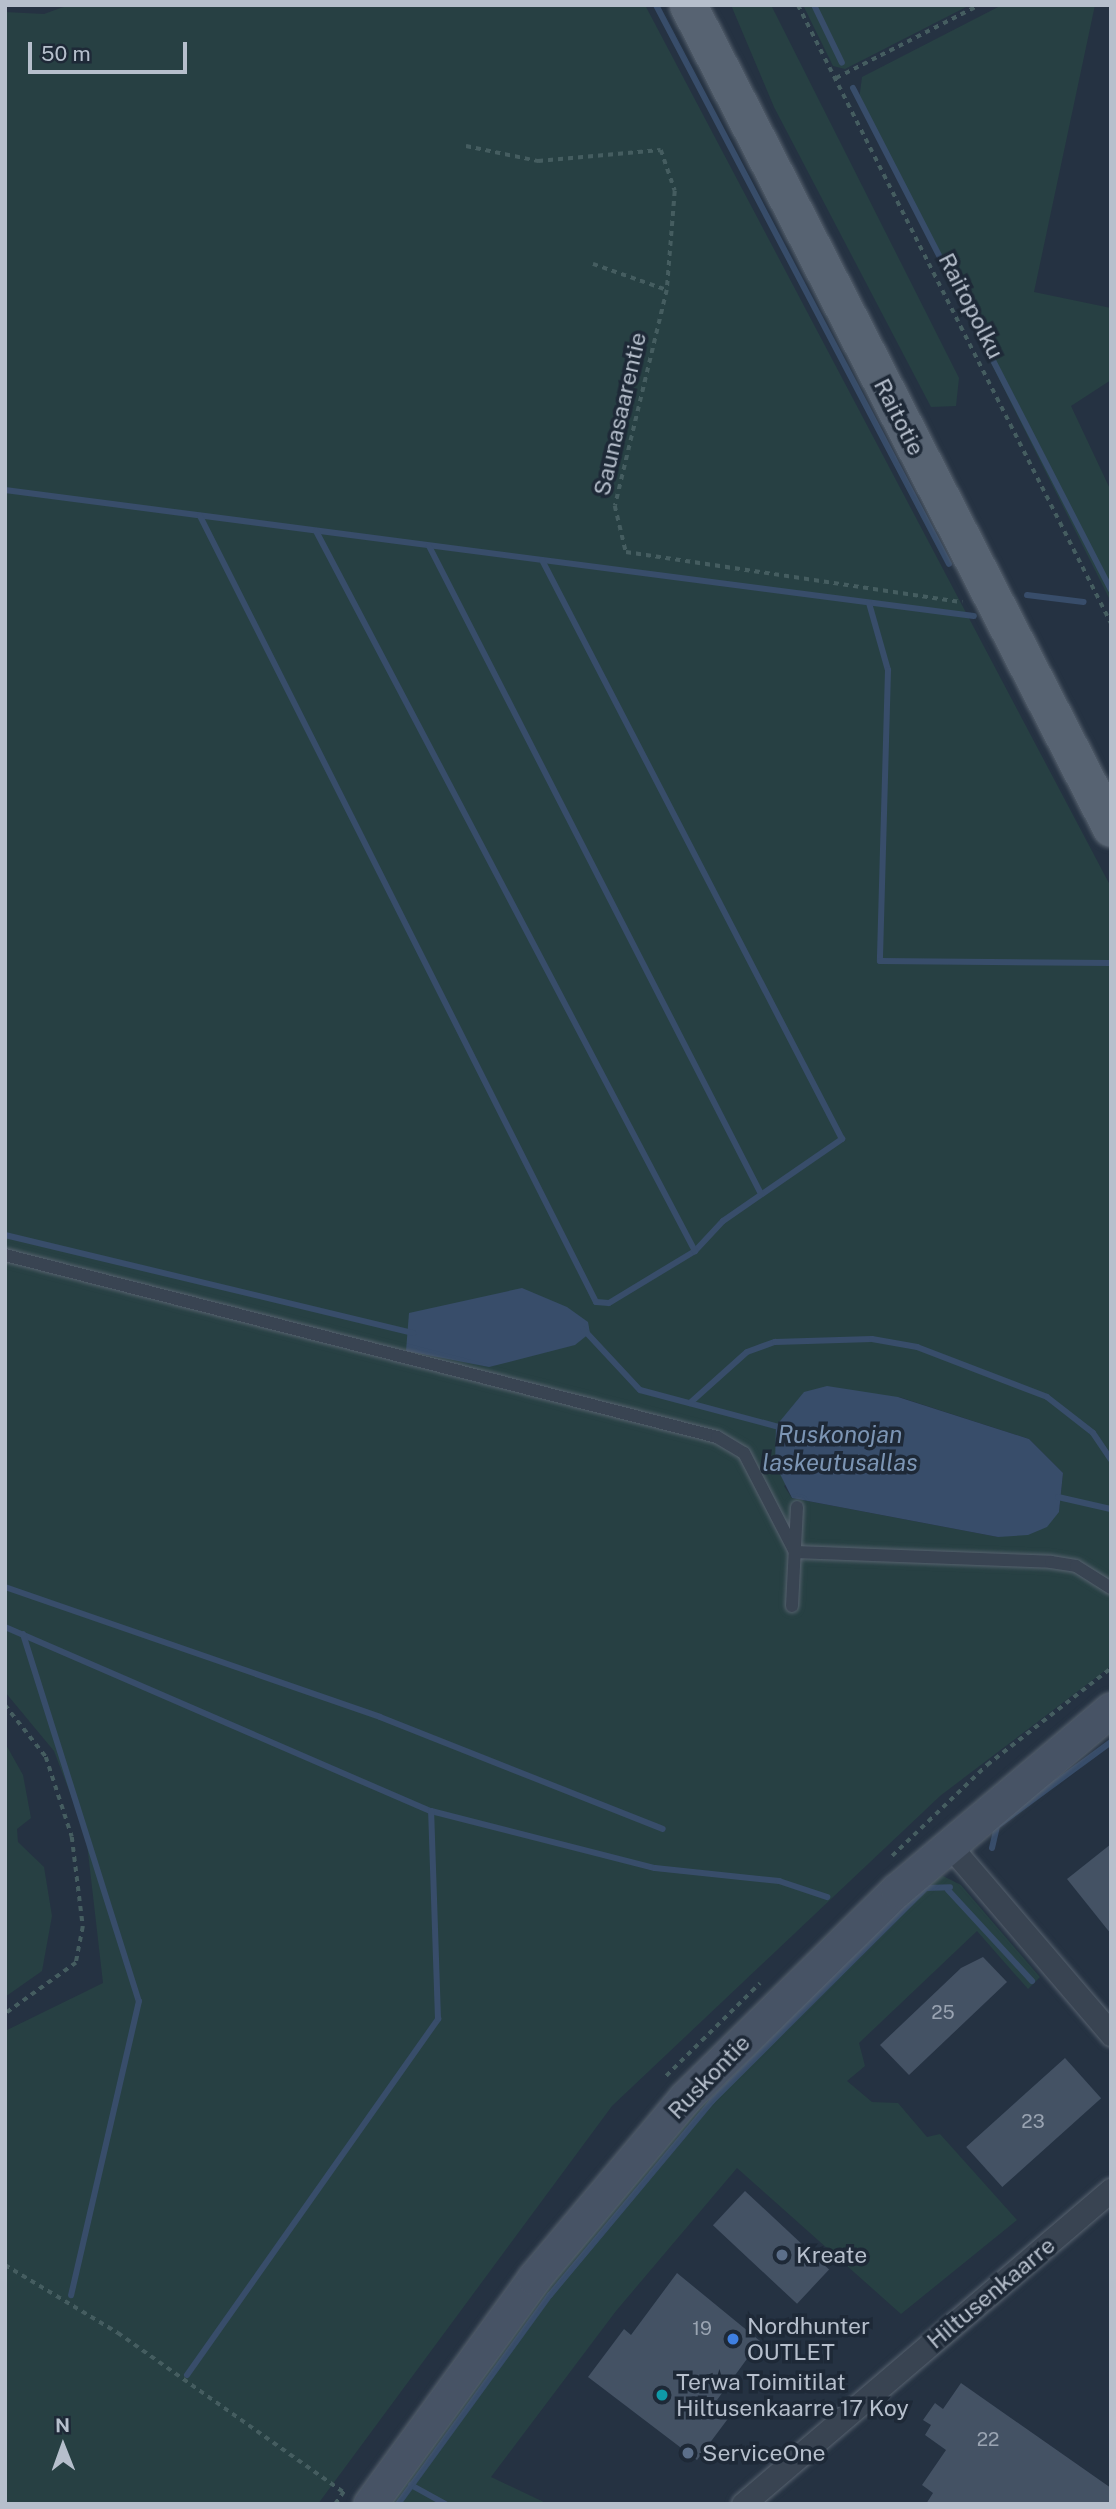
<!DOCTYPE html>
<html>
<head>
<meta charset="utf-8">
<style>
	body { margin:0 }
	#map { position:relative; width:1116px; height:2509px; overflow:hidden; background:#253242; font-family:"Public Sans",sans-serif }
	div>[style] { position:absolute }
	.green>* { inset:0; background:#274043 }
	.water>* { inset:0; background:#384d6a }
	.stream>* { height:6px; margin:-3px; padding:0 3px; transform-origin:3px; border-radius:3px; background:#384d6a }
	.building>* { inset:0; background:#445264; transform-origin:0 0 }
	.path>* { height:3.5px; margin-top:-1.75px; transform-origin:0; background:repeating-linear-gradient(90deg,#455d60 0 5px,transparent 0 10px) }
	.roads { filter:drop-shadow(0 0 2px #57626f) drop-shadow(0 0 2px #57626f) }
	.service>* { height:12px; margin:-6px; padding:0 6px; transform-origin:6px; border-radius:6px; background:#394452 }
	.minor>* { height:23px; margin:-11.5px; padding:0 11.5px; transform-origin:11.5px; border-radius:11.5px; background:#394452 }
	.secondary>* { height:33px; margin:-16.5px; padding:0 16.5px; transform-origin:16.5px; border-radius:16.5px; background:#475365 }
	.primary>* { height:37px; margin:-18.5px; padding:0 18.5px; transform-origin:18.5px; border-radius:18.5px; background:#576372 }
	.dots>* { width:19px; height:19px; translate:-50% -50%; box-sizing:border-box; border:4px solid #1e2937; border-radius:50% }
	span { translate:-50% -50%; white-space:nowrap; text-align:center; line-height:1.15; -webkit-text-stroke:7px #1e2937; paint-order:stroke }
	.number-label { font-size:19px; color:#9aa4b2 }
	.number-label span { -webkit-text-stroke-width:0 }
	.street-label { font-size:23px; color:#b6bfcc }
	.poi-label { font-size:23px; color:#b6bfcc }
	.left { translate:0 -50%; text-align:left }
	.water-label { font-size:24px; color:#7c95b4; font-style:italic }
	.frame { position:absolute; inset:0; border:7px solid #b6bfcc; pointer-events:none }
	.north { position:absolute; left:28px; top:2411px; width:70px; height:70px; -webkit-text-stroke:5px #1e2937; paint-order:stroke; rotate:359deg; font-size:19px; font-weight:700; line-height:28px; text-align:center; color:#b6bfcc }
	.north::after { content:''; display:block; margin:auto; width:24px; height:32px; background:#b6bfcc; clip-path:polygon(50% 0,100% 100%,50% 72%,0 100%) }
	.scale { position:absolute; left:28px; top:42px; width:159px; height:32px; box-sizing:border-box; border:4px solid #b6bfcc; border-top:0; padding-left:9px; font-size:21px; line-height:24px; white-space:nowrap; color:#b6bfcc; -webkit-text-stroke:5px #1e2937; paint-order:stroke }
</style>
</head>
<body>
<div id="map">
	<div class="green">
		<div style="clip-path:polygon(evenodd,69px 5px,645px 5px,1111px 887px,1111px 1666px,940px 1796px,612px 2106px,318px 2504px,5px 2504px,5px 2031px,103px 1983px,86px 1835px,54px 1751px,5px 1692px,5px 12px,44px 14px,69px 5px,899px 1397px,1029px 1439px,1063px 1473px,1059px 1512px,998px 1537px,792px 1498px,784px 1486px,899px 1397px)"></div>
		<div style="clip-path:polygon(731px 5px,771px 5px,959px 378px,956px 406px,931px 407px,774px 107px)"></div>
		<div style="clip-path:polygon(803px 5px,970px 5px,845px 69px,833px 66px)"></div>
		<div style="clip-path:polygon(1002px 5px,1095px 5px,1034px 292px,1111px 308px,1111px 380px,1071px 406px,1111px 491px,1111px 602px,859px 100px,862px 77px)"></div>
		<div style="clip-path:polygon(5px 1743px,23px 1775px,31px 1818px,17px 1829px,18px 1842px,44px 1867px,52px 1916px,42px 1971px,5px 1997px)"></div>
		<div style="clip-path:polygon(943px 1876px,961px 1885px,1040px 1977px,1028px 1989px,977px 1931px,859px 2043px,865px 2066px,847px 2081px,872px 2102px,898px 2103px,927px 2137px,940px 2134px,1017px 2220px,901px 2314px,737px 2168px,616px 2311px,491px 2477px,548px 2504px,386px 2504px,543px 2289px,704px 2096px,930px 1877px)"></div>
	</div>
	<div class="water">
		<div style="clip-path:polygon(522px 1288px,567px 1307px,588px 1322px,590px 1333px,575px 1345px,489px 1367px,406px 1351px,409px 1313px)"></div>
		<div style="clip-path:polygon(827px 1386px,898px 1397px,1029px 1439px,1063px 1473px,1059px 1512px,1047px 1527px,1028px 1535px,998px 1537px,792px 1498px,775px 1464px,776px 1426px,804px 1392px)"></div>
	</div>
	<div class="stream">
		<div style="left:656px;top:5px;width:631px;rotate:62.34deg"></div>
		<div style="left:814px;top:5px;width:64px;rotate:64.2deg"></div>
		<div style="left:853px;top:88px;width:564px;rotate:62.8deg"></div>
		<div style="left:5px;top:490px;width:977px;rotate:7.41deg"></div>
		<div style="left:200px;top:516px;width:880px;rotate:63.26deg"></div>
		<div style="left:596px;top:1302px;width:13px;rotate:4deg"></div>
		<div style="left:609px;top:1303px;width:100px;rotate:-31.2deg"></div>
		<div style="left:695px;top:1251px;width:41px;rotate:-47deg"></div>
		<div style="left:723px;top:1221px;width:145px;rotate:-34.6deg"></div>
		<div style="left:842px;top:1139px;width:652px;rotate:-117.39deg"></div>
		<div style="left:316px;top:531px;width:814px;rotate:62.24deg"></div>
		<div style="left:429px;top:546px;width:728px;rotate:62.87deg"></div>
		<div style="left:1027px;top:595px;width:57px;rotate:7deg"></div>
		<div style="left:869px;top:603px;width:70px;rotate:74.2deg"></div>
		<div style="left:888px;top:670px;width:291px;rotate:91.6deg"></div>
		<div style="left:880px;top:961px;width:231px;rotate:0.5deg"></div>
		<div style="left:5px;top:1235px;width:420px;rotate:13.5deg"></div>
		<div style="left:584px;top:1330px;width:82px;rotate:47deg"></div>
		<div style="left:640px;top:1390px;width:148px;rotate:14.9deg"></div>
		<div style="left:690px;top:1403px;width:76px;rotate:-41.8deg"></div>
		<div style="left:747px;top:1352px;width:30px;rotate:-20deg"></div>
		<div style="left:775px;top:1342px;width:97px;rotate:-1.8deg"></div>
		<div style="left:872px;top:1339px;width:46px;rotate:10.1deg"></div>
		<div style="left:917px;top:1347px;width:139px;rotate:21deg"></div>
		<div style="left:1047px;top:1397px;width:58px;rotate:38deg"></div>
		<div style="left:1093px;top:1433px;width:32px;rotate:56deg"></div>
		<div style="left:1058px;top:1497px;width:54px;rotate:12.8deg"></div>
		<div style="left:5px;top:1587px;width:397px;rotate:19.1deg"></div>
		<div style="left:380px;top:1717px;width:304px;rotate:21.6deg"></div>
		<div style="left:5px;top:1627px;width:464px;rotate:23.4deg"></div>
		<div style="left:431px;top:1811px;width:231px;rotate:14.3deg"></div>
		<div style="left:655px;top:1868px;width:125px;rotate:6deg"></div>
		<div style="left:779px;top:1881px;width:51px;rotate:18.4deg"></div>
		<div style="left:23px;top:1634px;width:385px;rotate:72.5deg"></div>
		<div style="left:139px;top:2001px;width:302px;rotate:103deg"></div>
		<div style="left:992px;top:1848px;width:23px;rotate:-77deg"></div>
		<div style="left:997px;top:1826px;width:142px;rotate:-36.4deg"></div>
		<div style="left:948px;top:1890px;width:124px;rotate:47.3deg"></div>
		<div style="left:187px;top:2375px;width:436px;rotate:-54.8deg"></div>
		<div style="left:438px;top:2019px;width:208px;rotate:-91.9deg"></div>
		<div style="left:411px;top:2485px;width:39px;rotate:29deg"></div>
		<div style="left:398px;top:2504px;width:258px;rotate:-54deg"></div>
		<div style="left:550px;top:2295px;width:253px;rotate:-50.1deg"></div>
		<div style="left:712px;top:2101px;width:302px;rotate:-44.9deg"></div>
		<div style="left:926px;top:1888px;width:24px;rotate:-2deg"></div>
	</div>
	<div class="building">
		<div style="clip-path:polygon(1111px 1844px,1111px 1934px,1067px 1879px)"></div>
		<div style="clip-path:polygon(983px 1957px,1007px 1982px,909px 2075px,880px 2045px,961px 1968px)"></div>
		<div style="left:1065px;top:2058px;width:54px;height:133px;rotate:48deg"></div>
		<div style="left:745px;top:2191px;width:115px;height:47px;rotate:43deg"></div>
		<div style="clip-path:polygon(677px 2273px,760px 2341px,717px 2400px,733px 2412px,697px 2460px,588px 2377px,624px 2329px,631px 2335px)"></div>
		<div style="clip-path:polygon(961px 2383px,1111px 2488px,1111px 2504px,926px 2504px,933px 2493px,922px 2485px,946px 2450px,925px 2435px,931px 2425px,923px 2420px,935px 2403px,943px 2409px)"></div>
	</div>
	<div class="path">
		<div style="left:798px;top:5px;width:693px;rotate:63.14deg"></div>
		<div style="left:836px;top:78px;width:161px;rotate:-27deg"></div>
		<div style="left:466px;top:146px;width:74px;rotate:11.8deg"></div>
		<div style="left:538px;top:161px;width:123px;rotate:-5.1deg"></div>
		<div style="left:661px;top:150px;width:43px;rotate:71.1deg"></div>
		<div style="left:675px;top:191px;width:99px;rotate:94.6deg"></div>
		<div style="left:667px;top:290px;width:222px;rotate:103.5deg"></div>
		<div style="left:615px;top:506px;width:47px;rotate:76.6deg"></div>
		<div style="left:626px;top:552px;width:340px;rotate:8.5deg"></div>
		<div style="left:593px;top:264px;width:78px;rotate:19.4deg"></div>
		<div style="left:5px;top:1705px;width:66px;rotate:51.7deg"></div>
		<div style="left:46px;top:1757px;width:84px;rotate:72deg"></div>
		<div style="left:72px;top:1837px;width:91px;rotate:83deg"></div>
		<div style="left:83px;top:1927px;width:37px;rotate:101deg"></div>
		<div style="left:76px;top:1963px;width:87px;rotate:144.3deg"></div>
		<div style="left:892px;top:1856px;width:132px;rotate:-43.8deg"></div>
		<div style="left:987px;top:1765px;width:157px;rotate:-38deg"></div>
		<div style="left:666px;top:2076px;width:132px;rotate:-44.7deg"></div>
		<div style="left:5px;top:2265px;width:132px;rotate:31deg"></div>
		<div style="left:118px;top:2333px;width:276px;rotate:35.2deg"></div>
		<div style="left:335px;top:2504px;width:19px;rotate:-55deg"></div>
	</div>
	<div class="roads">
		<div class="service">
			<div style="left:5px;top:1255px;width:735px;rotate:14.34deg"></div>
			<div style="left:717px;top:1437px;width:31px;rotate:31deg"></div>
			<div style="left:744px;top:1453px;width:111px;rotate:62.7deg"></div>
			<div style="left:795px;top:1552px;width:256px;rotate:2.2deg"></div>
			<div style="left:1051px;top:1562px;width:25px;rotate:9deg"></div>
			<div style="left:1076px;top:1566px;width:41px;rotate:32.2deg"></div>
			<div style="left:792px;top:1606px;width:99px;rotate:-87.1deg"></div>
		</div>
		<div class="minor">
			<div style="left:950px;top:1846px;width:248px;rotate:49.4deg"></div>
			<div style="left:743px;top:2504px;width:484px;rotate:-40.5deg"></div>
		</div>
		<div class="secondary">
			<div style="left:370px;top:2504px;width:279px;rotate:-54deg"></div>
			<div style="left:534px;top:2278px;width:235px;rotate:-50deg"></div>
			<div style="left:685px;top:2098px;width:297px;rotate:-44.5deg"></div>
			<div style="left:897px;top:1890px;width:280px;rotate:-40.2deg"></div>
		</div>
		<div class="primary">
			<div style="left:688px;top:5px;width:925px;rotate:62.8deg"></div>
		</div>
	</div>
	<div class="dots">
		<div style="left:782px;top:2255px;background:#5c6f8a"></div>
		<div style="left:733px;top:2339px;background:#3f7fe0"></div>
		<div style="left:662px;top:2395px;background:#0f9aa8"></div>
		<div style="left:688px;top:2453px;background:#5c6f8a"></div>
	</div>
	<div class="number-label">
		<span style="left:943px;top:2013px">25</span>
		<span style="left:1033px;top:2122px">23</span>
		<span style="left:702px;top:2329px">19</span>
		<span style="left:988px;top:2440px">22</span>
	</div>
	<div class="street-label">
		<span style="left:971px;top:306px;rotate:63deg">Raitopolku</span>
		<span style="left:620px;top:414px;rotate:-77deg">Saunasaarentie</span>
		<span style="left:899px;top:417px;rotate:63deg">Raitotie</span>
		<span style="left:709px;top:2077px;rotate:-46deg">Ruskontie</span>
		<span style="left:991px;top:2293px;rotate:-40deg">Hiltusenkaarre</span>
	</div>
	<div class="poi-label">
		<span class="left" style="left:796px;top:2255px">Kreate</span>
		<span class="left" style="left:747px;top:2339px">Nordhunter<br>OUTLET</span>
		<span class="left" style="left:676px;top:2395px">Terwa Toimitilat<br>Hiltusenkaarre 17 Koy</span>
		<span class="left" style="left:702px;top:2453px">ServiceOne</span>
	</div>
	<div class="water-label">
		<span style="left:840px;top:1449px">Ruskonojan<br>laskeutusallas</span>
	</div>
	<div class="frame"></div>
	<div class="north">N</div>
	<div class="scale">50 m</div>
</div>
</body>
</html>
